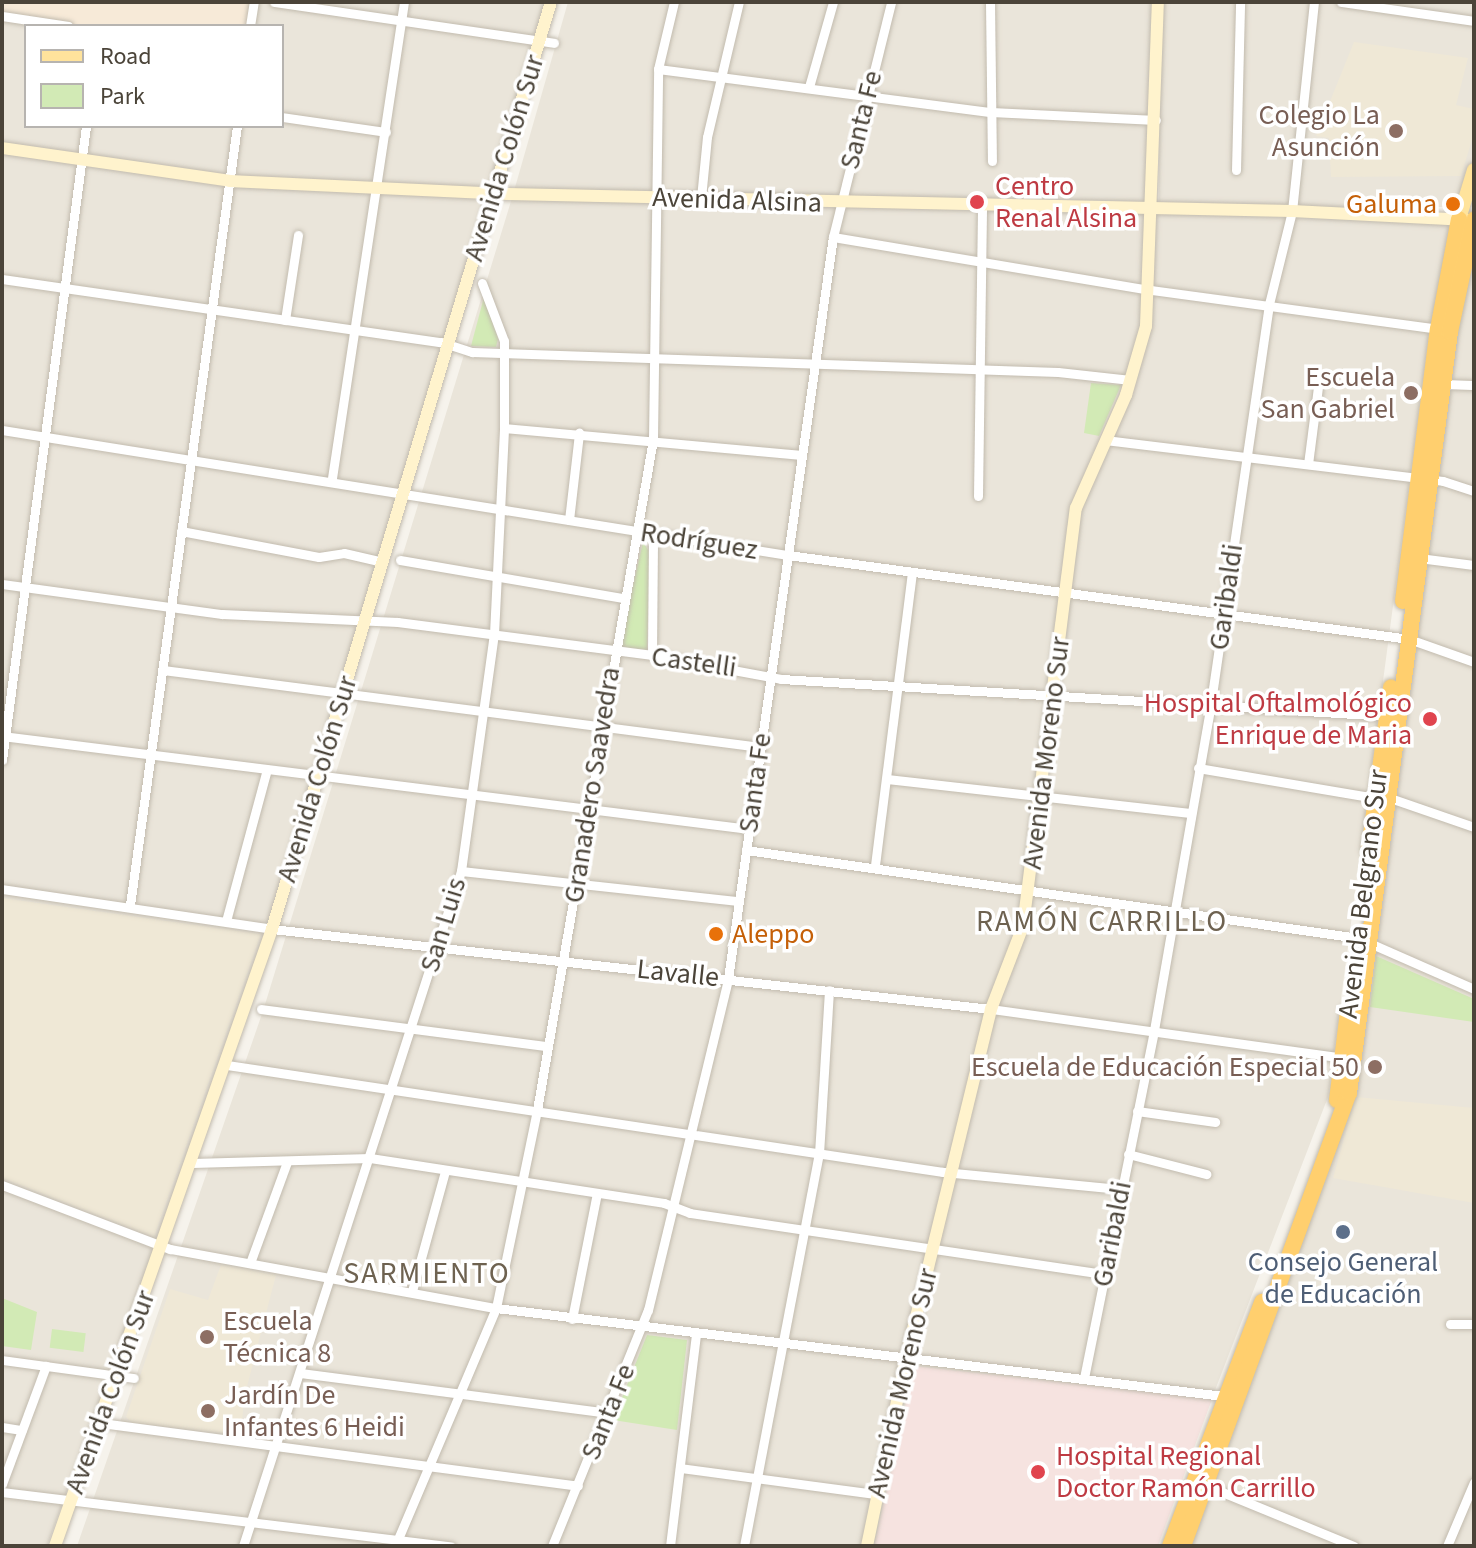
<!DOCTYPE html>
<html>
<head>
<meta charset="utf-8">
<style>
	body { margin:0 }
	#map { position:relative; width:1476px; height:1548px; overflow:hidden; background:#f6f3ec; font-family:"Source Sans 3",sans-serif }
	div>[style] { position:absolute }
	.residential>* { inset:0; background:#eae5da; transform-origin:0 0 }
	.commercial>* { inset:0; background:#f7ead8 }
	.education>* { inset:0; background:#efe8d6 }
	.medical>* { inset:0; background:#f6e3e0 }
	.green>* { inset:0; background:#d2eab5; transform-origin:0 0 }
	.roads { filter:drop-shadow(0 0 2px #c2bbae) drop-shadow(0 0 2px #c2bbae) }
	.street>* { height:9px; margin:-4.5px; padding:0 4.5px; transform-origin:4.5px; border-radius:4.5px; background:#fff }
	.secondary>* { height:12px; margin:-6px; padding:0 6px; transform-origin:6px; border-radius:6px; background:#fff3cd }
	.primary>* { height:14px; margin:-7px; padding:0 7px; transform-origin:7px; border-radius:7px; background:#ffe39c }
	.highway>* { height:16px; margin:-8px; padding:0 8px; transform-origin:8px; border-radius:8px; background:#ffcf6e }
	.dots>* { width:22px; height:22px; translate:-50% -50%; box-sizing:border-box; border:4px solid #fff; border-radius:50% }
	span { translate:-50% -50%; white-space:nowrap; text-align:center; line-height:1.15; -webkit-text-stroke:7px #fff; paint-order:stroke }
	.education-label { font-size:28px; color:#785e54 }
	.right { translate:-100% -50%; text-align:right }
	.left { translate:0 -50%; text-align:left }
	.street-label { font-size:28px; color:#4b4439 }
	.health-label { font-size:28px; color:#be3a42 }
	.food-label { font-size:28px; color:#c56008 }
	.service-label { font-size:28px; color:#4e5e75 }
	.neighbourhood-label { font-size:30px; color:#6e6250; letter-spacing:2px }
	.frame { position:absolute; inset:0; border:4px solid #4b4439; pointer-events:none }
	.legend { position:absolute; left:24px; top:24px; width:260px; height:104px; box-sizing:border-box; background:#fff; border:2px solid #b7b4b0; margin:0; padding:10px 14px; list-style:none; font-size:24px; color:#4b4439 }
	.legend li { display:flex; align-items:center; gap:16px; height:40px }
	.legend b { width:40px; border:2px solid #b7b4b0 }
</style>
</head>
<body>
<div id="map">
	<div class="residential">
		<div style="clip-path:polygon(evenodd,2px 2px,549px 2px,272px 928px,2px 890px,2px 2px,26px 26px,282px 26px,282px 126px,26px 126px,26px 26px)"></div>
		<div style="clip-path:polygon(568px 2px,1157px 2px,1153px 206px,514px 191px)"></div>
		<div style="left:1159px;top:2px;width:315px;height:205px"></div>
		<div style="clip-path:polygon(512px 198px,837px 205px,724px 981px,987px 1012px,864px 1546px,77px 1546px,263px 1011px)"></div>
		<div style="clip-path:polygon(840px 203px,1453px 223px,1430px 326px,1328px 1097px,1155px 1546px,868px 1546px,994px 1008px,729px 978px)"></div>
		<div style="clip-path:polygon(1474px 243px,1474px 1546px,1185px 1546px,1349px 1105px,1454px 335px)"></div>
		<div style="clip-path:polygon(2px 894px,271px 930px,47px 1546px,2px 1546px)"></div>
	</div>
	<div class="commercial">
		<div style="clip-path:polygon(2px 2px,254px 2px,250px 26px,68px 26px,2px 16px)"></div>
	</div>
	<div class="education">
		<div style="clip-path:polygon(1354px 42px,1468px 58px,1456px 105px,1474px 109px,1474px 133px,1461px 176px,1331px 177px,1329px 138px,1316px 136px)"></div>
		<div style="clip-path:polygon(2px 898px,261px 934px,154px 1237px,2px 1178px)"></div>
		<div style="clip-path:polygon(1356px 1097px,1474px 1108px,1474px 1203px,1333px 1178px)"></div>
		<div style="clip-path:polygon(221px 1265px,276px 1275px,244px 1398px,241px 1435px,132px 1423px,126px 1417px,170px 1289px,208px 1300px)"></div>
	</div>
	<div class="medical">
		<div style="clip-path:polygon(914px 1366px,1212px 1399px,1158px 1546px,874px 1546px)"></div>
	</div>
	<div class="green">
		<div style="clip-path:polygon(484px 297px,498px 339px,496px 347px,471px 346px)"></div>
		<div style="clip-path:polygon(1091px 383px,1121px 385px,1099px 436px,1084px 433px)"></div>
		<div style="clip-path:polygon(643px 542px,650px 553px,647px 650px,619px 647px)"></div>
		<div style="clip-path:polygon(1376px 956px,1474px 999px,1474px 1022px,1370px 1007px)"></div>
		<div style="clip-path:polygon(2px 1298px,37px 1312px,31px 1350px,2px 1346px)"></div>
		<div style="left:52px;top:1329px;width:34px;height:19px;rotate:7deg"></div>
		<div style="clip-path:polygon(647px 1335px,687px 1340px,677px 1430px,613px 1420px)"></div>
	</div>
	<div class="roads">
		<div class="street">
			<div style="left:274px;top:2px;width:283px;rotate:8.3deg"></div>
			<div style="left:990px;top:2px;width:159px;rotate:89.3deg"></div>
			<div style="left:1341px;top:2px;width:134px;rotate:8.1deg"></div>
			<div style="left:2px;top:16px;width:67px;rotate:8.6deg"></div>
			<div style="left:250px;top:26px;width:24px;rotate:-81deg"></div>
			<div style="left:658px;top:69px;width:336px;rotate:7.4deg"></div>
			<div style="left:991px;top:112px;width:165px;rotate:2.8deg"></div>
			<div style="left:809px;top:87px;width:88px;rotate:-74.2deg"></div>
			<div style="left:282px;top:117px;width:105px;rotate:8.2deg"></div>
			<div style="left:1236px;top:170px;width:168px;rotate:-88.6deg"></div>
			<div style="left:701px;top:198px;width:61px;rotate:-84.4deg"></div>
			<div style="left:707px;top:137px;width:139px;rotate:-76.7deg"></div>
			<div style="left:833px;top:237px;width:322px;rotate:9.5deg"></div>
			<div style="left:1151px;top:290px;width:290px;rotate:7.7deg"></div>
			<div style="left:2px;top:279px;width:443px;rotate:8.2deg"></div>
			<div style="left:441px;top:342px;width:33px;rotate:18deg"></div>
			<div style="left:472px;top:352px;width:586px;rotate:1.95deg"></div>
			<div style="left:1058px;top:372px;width:73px;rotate:6.3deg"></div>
			<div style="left:285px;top:320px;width:86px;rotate:-81.3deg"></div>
			<div style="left:1442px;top:384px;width:32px;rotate:2deg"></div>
			<div style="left:504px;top:428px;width:299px;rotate:5.2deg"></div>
			<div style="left:2px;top:430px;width:796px;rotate:9.04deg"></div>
			<div style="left:788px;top:555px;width:627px;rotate:7.7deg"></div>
			<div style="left:1409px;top:639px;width:69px;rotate:19.5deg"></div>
			<div style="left:1105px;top:440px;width:340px;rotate:6.9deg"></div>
			<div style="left:1443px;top:481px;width:33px;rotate:18deg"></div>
			<div style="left:1308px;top:464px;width:86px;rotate:-82.6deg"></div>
			<div style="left:332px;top:478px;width:481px;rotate:-81.4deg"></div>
			<div style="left:978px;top:496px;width:291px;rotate:-89.2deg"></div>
			<div style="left:569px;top:520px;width:88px;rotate:-83.4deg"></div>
			<div style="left:181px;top:531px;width:140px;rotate:10.7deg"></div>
			<div style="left:319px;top:557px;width:25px;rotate:-9deg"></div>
			<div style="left:344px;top:553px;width:40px;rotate:13deg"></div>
			<div style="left:1419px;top:558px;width:55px;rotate:7.3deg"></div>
			<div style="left:400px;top:560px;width:225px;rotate:9.7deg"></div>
			<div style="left:2px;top:584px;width:222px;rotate:7.8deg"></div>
			<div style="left:222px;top:614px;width:176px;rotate:2.6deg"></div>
			<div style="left:398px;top:622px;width:256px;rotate:7.4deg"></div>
			<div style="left:652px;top:655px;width:131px;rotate:10.5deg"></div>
			<div style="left:781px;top:679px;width:607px;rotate:3.49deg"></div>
			<div style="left:652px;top:655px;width:121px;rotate:-89.5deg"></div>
			<div style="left:163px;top:670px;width:602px;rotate:7.35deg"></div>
			<div style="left:2px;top:736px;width:753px;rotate:7.1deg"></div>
			<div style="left:2px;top:760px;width:640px;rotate:-82.45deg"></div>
			<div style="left:1198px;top:768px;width:180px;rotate:9.6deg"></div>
			<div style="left:887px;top:779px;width:305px;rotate:6.4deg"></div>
			<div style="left:1387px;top:797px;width:92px;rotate:19deg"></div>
			<div style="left:746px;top:850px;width:618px;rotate:8.18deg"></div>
			<div style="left:1358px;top:938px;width:127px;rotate:23.7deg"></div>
			<div style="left:875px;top:865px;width:295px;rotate:-82.8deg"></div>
			<div style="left:461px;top:871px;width:279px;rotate:6.2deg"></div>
			<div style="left:2px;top:889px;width:273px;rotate:8.4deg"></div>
			<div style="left:272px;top:929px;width:723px;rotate:6.35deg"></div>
			<div style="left:991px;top:1009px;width:356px;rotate:7.9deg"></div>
			<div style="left:130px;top:905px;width:786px;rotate:-82.18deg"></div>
			<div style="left:226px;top:921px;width:157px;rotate:-74.9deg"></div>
			<div style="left:261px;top:1009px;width:288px;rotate:7.4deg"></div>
			<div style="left:227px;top:1065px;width:724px;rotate:8.5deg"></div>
			<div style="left:943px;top:1172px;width:178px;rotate:5.5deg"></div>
			<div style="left:1137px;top:1111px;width:79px;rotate:8deg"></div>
			<div style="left:1128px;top:1154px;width:81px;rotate:14.4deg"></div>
			<div style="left:192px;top:1163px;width:178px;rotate:-1.6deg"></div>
			<div style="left:370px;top:1158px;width:297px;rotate:8.7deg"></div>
			<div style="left:664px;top:1203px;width:28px;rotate:21deg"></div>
			<div style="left:690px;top:1213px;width:417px;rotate:8.4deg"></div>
			<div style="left:2px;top:1185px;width:180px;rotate:20.9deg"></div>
			<div style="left:170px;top:1249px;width:331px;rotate:10.3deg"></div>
			<div style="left:496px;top:1308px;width:740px;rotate:6.9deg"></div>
			<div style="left:250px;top:1263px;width:108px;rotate:-69.9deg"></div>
			<div style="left:412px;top:1291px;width:124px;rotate:-74.6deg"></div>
			<div style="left:572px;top:1319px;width:128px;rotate:-78.8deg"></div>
			<div style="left:1450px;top:1324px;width:24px"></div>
			<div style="left:2px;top:1360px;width:133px;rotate:7.8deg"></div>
			<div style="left:301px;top:1373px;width:310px;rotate:7.4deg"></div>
			<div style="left:1084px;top:1378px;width:355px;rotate:-78.6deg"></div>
			<div style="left:1154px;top:1030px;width:333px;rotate:-80.1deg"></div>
			<div style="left:1211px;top:702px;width:402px;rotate:-81.7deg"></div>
			<div style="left:1269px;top:304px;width:96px;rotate:-76.1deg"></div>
			<div style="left:1292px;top:211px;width:210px;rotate:-84deg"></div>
			<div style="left:101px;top:1423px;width:481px;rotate:7.5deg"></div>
			<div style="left:2px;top:1427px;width:20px;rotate:9deg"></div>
			<div style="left:680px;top:1468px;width:198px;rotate:7.6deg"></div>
			<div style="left:2px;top:1484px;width:126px;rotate:-69.6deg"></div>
			<div style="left:1205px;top:1485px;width:161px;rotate:22.3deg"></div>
			<div style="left:2px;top:1492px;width:452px;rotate:6.9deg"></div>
			<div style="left:243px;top:1546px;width:709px;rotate:-72.1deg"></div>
			<div style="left:461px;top:871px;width:239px;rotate:-82.1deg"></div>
			<div style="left:494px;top:634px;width:206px;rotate:-87.2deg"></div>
			<div style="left:504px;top:428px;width:87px;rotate:-90deg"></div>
			<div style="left:504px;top:341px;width:62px;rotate:-110.8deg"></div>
			<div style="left:395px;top:1546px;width:259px;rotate:-67deg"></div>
			<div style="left:496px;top:1308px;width:202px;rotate:-78.3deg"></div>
			<div style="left:537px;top:1110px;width:681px;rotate:-80.19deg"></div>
			<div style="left:653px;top:439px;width:370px;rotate:-89.2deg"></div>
			<div style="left:658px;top:69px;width:69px;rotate:-76.6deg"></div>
			<div style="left:552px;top:1546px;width:255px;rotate:-67.9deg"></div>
			<div style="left:648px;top:1310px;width:341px;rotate:-76.4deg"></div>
			<div style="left:728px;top:979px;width:749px;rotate:-81.95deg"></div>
			<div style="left:833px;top:237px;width:242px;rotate:-76.1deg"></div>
			<div style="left:670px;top:1546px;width:214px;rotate:-83deg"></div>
			<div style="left:744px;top:1546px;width:399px;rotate:-79.2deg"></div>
			<div style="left:819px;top:1154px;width:164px;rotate:-86.5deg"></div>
			<div style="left:1447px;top:1546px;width:69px;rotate:-67.1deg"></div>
		</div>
		<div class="secondary">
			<div style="left:2px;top:148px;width:230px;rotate:8.2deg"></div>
			<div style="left:230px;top:181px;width:278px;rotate:2.7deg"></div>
			<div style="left:508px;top:194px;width:784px;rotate:1.24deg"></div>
			<div style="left:1292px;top:211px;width:176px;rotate:2.9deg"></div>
			<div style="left:55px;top:1546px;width:654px;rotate:-70.62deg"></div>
			<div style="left:272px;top:929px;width:968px;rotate:-73.25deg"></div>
			<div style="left:867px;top:1546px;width:192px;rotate:-78.3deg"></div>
			<div style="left:906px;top:1358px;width:359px;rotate:-76.3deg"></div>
			<div style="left:991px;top:1009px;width:89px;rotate:-68.9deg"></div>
			<div style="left:1023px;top:926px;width:421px;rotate:-82.8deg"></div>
			<div style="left:1076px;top:508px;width:124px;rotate:-66.1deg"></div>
			<div style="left:1126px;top:395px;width:72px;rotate:-73.8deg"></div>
			<div style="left:1146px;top:326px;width:324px;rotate:-87.9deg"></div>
		</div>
		<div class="primary">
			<div style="left:1459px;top:219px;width:51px;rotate:-73deg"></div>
		</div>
		<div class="highway">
			<div style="left:1403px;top:601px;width:274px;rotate:-82.7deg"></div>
			<div style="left:1438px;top:329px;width:112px;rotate:-79.2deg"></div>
			<div style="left:1369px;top:850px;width:164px;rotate:-82.3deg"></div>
			<div style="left:1337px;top:1100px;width:89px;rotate:-82.9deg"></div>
			<div style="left:1170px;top:1546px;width:261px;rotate:-69.3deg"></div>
			<div style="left:1183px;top:1546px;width:482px;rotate:-69.9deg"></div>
			<div style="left:1349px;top:1093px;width:768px;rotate:-82.44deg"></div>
			<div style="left:1450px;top:332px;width:115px;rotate:-77.9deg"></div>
		</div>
	</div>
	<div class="dots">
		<div style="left:1396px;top:131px;background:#8d6e63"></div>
		<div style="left:977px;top:202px;background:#e0444e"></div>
		<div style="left:1453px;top:204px;background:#e8710a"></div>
		<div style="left:1411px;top:393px;background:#8d6e63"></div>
		<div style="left:1430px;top:719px;background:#e0444e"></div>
		<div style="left:716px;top:934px;background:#e8710a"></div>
		<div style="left:1375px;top:1067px;background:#8d6e63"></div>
		<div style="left:1343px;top:1232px;background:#5c6f8a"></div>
		<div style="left:207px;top:1337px;background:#8d6e63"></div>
		<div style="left:208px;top:1411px;background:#8d6e63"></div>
		<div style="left:1038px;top:1472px;background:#e0444e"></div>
	</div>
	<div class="education-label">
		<span class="right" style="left:1380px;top:131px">Colegio La<br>Asunción</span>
		<span class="right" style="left:1395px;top:393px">Escuela<br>San Gabriel</span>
		<span class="right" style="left:1359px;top:1067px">Escuela de Educación Especial 50</span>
		<span class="left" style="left:223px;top:1337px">Escuela<br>Técnica 8</span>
		<span class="left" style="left:224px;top:1411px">Jardín De<br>Infantes 6 Heidi</span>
	</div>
	<div class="street-label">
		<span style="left:861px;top:120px;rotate:-76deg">Santa Fe</span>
		<span style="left:504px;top:158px;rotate:-73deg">Avenida Colón Sur</span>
		<span style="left:737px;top:200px;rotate:2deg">Avenida Alsina</span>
		<span style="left:699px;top:541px;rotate:9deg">Rodríguez</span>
		<span style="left:1226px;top:597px;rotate:-82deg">Garibaldi</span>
		<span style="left:694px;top:662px;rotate:8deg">Castelli</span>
		<span style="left:1046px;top:753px;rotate:-83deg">Avenida Moreno Sur</span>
		<span style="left:317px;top:779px;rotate:-73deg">Avenida Colón Sur</span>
		<span style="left:755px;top:783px;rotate:-82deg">Santa Fe</span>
		<span style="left:592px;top:785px;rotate:-81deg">Granadero Saavedra</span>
		<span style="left:1363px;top:894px;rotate:-83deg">Avenida Belgrano Sur</span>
		<span style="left:443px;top:925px;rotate:-73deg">San Luis</span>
		<span style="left:678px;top:973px;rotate:6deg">Lavalle</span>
		<span style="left:1112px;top:1234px;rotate:-79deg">Garibaldi</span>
		<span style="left:902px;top:1383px;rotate:-77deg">Avenida Moreno Sur</span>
		<span style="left:110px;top:1392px;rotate:-70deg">Avenida Colón Sur</span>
		<span style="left:608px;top:1412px;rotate:-68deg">Santa Fe</span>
	</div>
	<div class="health-label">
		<span class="left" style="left:995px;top:202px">Centro<br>Renal Alsina</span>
		<span class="right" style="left:1412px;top:719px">Hospital Oftalmológico<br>Enrique de Maria</span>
		<span class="left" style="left:1056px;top:1472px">Hospital Regional<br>Doctor Ramón Carrillo</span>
	</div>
	<div class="food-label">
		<span class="right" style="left:1437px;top:204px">Galuma</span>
		<span class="left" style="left:732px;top:934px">Aleppo</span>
	</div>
	<div class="service-label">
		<span style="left:1343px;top:1278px">Consejo General<br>de Educación</span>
	</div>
	<div class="neighbourhood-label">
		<span style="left:1102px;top:922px">RAMÓN CARRILLO</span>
		<span style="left:427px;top:1274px">SARMIENTO</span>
	</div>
	<div class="frame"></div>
	<ul class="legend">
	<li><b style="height:10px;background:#ffe39c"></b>Road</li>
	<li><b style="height:22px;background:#d2eab5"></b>Park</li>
	</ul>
</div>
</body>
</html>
